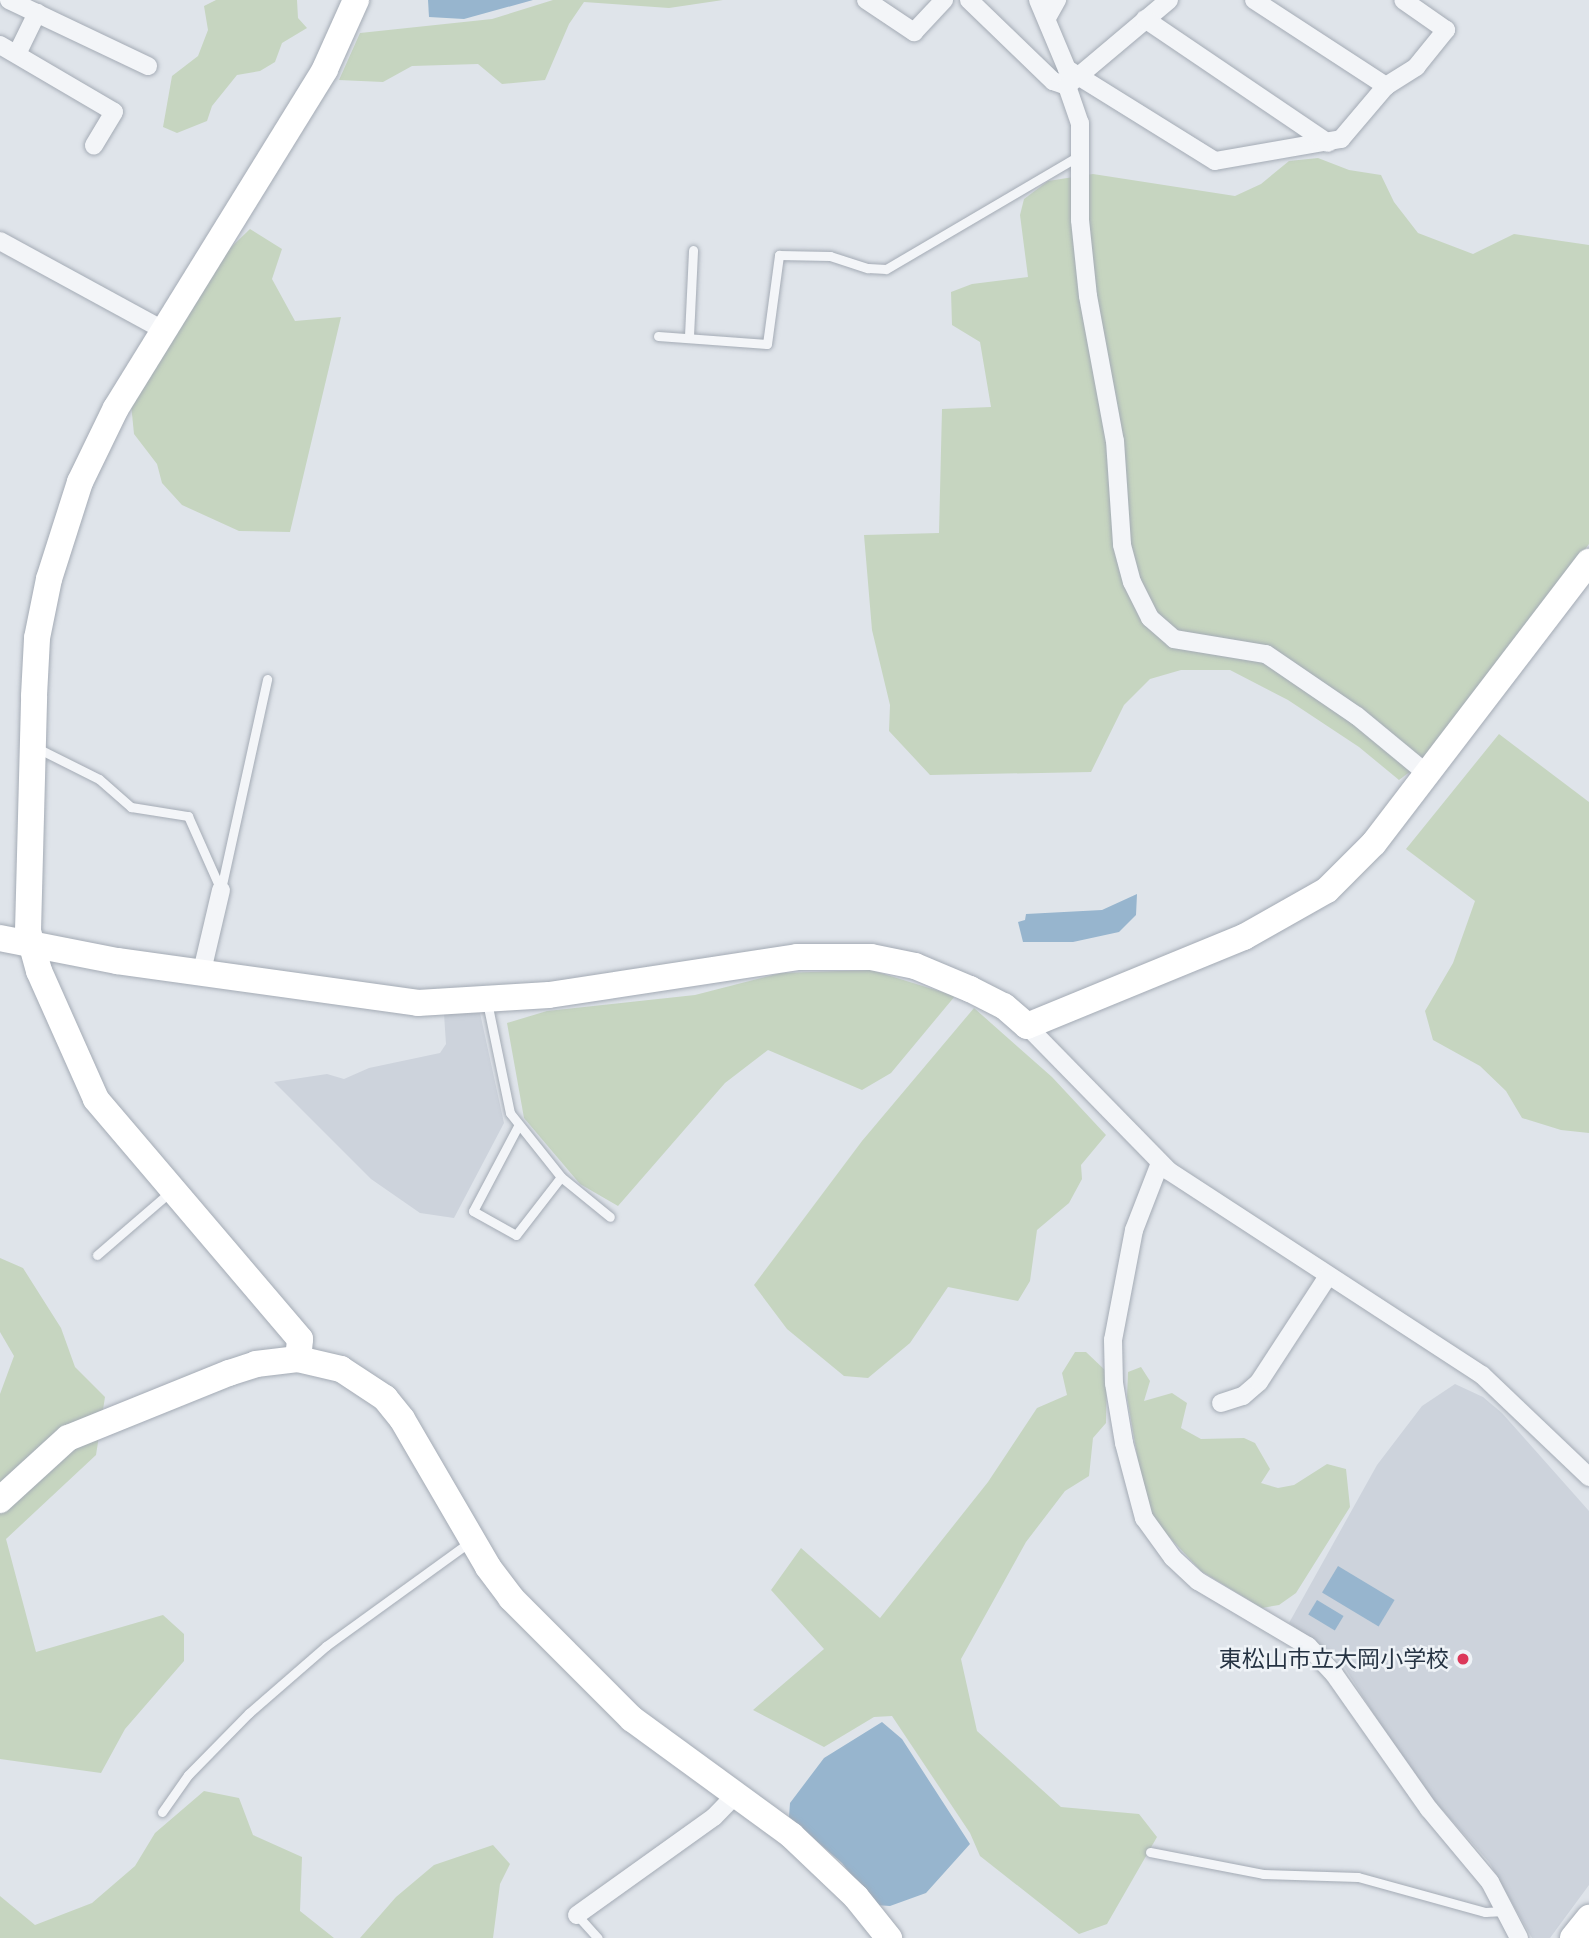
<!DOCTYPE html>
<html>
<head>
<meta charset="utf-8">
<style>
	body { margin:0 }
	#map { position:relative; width:1589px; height:1938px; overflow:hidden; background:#dfe4ea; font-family:"Space Grotesk","Noto Sans JP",sans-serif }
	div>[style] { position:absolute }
	.built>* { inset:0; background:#cdd3dc }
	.green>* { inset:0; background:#c6d5c0 }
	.water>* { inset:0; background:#97b5ce; transform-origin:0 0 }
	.roads { filter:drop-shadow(0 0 2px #a4abb5) drop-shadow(0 0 2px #a4abb5) }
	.lane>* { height:9px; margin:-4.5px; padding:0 4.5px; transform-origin:4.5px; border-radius:4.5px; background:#f3f5f8 }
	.street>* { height:18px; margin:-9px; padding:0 9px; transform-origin:9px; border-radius:9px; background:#f3f5f8 }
	.secondary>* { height:26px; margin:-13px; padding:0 13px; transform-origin:13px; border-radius:13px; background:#fff }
	.dots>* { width:19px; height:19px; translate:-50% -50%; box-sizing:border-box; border:4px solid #eff3f7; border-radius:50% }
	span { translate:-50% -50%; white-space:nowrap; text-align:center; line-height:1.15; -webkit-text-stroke:5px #eff3f7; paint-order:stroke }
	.poi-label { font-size:23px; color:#263343 }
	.right { translate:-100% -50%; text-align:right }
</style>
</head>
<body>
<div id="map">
	<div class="built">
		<div style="clip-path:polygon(480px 1013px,504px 1123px,454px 1218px,420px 1213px,371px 1179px,274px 1082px,327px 1074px,344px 1079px,369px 1068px,440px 1053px,446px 1044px,444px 1014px)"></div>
		<div style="clip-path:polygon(1455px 1384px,1483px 1397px,1502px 1413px,1589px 1511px,1589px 1885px,1550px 1938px,1532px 1938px,1489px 1862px,1413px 1777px,1345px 1668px,1328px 1650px,1289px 1623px,1377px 1465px,1422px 1406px)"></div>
	</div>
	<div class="green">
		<div style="clip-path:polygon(216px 0,297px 0,298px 18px,307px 28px,282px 43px,275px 62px,260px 71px,237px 75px,212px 106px,207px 121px,177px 133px,163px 127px,172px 76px,198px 56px,208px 30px,204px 6px)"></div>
		<div style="clip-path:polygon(553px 0,723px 0,669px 8px,584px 2px,569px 24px,545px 80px,502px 84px,478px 64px,412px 66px,383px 82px,339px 80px,360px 33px,492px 19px)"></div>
		<div style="clip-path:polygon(1318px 158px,1349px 170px,1381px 175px,1394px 202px,1418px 233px,1473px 254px,1514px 234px,1589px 245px,1589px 544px,1436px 752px,1399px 780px,1359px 747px,1288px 700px,1230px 670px,1181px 670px,1150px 679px,1124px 705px,1091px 772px,930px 775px,889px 731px,890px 705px,872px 630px,864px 535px,939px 533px,942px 409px,991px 407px,980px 342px,952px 325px,951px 292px,972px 284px,1028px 277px,1020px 215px,1024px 199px,1048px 181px,1093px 174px,1235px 196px,1261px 184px,1289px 161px)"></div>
		<div style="clip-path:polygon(250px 229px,282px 249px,272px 279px,295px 321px,341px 317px,290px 532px,239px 531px,182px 505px,162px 483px,157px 464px,134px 434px,131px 404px,222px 256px)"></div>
		<div style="clip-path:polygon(1499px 734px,1589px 802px,1589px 1133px,1561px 1130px,1522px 1118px,1506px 1091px,1480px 1066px,1433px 1040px,1425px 1011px,1453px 963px,1475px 901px,1406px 849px)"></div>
		<div style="clip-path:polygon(871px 970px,955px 996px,891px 1073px,862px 1090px,768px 1050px,725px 1083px,618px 1206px,580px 1184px,524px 1118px,507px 1023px,547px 1011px,695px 995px,781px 973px)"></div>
		<div style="clip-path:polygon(974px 1008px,1052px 1077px,1106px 1135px,1081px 1165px,1082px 1179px,1069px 1203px,1037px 1230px,1030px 1281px,1018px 1301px,948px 1287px,910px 1343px,868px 1378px,844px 1376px,787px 1329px,754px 1285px,862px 1141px)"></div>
		<div style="clip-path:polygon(0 1258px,23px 1268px,61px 1328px,75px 1367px,105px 1397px,96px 1455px,6px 1539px,36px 1652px,163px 1615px,184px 1634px,184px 1661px,125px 1729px,101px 1773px,0 1759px,0 1394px,14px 1356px,0 1332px)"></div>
		<div style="clip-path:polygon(1075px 1352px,1086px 1352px,1107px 1372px,1106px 1423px,1093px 1438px,1089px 1476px,1065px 1491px,1026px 1542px,961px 1659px,977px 1731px,1061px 1807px,1139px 1814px,1157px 1837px,1107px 1924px,1079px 1934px,980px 1856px,970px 1833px,892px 1716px,874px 1717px,824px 1747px,753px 1710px,824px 1649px,771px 1590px,801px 1548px,880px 1618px,988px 1482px,1037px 1408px,1067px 1395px,1062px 1373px)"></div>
		<div style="clip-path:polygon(1141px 1367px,1150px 1381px,1144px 1401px,1172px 1393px,1187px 1403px,1181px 1428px,1201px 1439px,1244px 1438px,1255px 1443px,1270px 1469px,1261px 1483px,1278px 1488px,1294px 1485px,1327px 1464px,1346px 1469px,1350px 1507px,1296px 1593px,1279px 1605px,1262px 1608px,1201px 1571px,1158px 1525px,1145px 1501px,1127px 1397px,1128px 1372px)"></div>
		<div style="clip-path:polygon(204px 1791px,239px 1798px,253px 1835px,302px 1857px,300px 1911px,334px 1938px,0 1938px,0 1896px,35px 1925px,92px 1903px,135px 1866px,155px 1833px)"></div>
		<div style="clip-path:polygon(493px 1845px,510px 1864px,500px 1884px,493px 1938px,360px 1938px,396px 1897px,434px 1865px)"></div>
	</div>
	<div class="water">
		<div style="clip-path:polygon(428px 0,533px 0,464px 19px,429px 17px)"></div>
		<div style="clip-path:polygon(1137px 894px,1136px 915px,1119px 932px,1073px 942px,1023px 942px,1018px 922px,1025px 920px,1026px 914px,1102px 910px)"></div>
		<div style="left:1338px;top:1566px;width:66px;height:31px;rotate:31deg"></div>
		<div style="left:1317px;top:1600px;width:31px;height:17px;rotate:31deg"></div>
		<div style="clip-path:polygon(882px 1722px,902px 1739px,970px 1844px,926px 1893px,890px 1906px,875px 1905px,842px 1863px,789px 1817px,790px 1803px,824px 1758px)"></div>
	</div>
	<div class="roads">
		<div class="lane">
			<div style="left:658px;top:336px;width:109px;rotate:4.2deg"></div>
			<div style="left:767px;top:344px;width:90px;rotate:-82.3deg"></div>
			<div style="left:779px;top:255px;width:51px;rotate:1.1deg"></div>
			<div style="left:830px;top:256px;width:40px;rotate:18deg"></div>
			<div style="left:868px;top:268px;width:18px;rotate:3deg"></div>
			<div style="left:886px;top:269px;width:221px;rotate:-30.4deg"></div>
			<div style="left:689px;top:336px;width:86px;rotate:-87.3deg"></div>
			<div style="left:37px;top:748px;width:69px;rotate:26.6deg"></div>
			<div style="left:99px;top:779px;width:43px;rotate:41.2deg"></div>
			<div style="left:131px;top:807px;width:58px;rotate:9deg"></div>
			<div style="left:188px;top:816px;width:81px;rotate:66deg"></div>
			<div style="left:221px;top:889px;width:215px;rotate:-77.6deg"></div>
			<div style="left:487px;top:1002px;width:113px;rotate:78.3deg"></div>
			<div style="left:510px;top:1113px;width:82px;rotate:51.4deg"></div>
			<div style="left:561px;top:1177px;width:63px;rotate:39.2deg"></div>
			<div style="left:518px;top:1126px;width:96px;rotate:117.9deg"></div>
			<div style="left:473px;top:1211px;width:49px;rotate:29.2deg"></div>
			<div style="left:516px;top:1235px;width:73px;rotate:-52.2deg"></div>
			<div style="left:97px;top:1255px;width:96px;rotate:-40.8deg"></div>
			<div style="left:162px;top:1812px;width:45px;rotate:-54.9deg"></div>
			<div style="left:188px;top:1775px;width:87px;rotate:-45.5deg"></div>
			<div style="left:249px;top:1713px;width:102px;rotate:-41deg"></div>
			<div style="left:326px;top:1646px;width:179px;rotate:-35.9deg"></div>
			<div style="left:1150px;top:1852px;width:115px;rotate:11deg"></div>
			<div style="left:1263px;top:1874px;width:95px;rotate:1.8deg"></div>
			<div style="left:1358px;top:1877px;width:132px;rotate:15.4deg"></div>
			<div style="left:1485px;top:1912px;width:20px;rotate:-3deg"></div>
			<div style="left:577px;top:1915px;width:31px;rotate:48deg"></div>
		</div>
		<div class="street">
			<div style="left:9px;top:0;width:154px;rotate:25.4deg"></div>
			<div style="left:866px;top:0;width:58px;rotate:33.7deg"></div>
			<div style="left:914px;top:32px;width:44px;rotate:-46.8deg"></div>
			<div style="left:969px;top:0;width:117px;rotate:44deg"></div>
			<div style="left:1053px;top:81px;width:15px;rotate:20deg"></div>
			<div style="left:1038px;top:0;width:75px;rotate:67.2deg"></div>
			<div style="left:1067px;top:69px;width:174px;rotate:31.9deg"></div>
			<div style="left:1215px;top:161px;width:128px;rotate:-9.9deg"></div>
			<div style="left:1341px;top:139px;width:70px;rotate:-49.7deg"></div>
			<div style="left:1386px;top:86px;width:36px;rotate:-32deg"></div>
			<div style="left:1416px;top:67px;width:48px;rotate:-51deg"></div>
			<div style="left:1446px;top:30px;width:52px;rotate:-145.1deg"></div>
			<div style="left:1169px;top:0;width:133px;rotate:139.9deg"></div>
			<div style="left:1067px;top:86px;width:39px;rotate:71deg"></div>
			<div style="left:1080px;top:123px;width:97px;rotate:90deg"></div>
			<div style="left:1080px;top:220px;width:76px;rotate:84deg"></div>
			<div style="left:1088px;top:296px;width:147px;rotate:79.5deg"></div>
			<div style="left:1115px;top:441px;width:104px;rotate:86.1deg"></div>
			<div style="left:1122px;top:545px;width:38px;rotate:75deg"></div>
			<div style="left:1132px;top:582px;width:40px;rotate:63.4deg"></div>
			<div style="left:1150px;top:618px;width:32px;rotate:41deg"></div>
			<div style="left:1174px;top:639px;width:93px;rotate:9.3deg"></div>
			<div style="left:1266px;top:654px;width:110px;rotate:34.3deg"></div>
			<div style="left:1357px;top:716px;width:88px;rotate:39.5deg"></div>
			<div style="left:1254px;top:0;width:158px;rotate:33.1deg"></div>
			<div style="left:1047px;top:18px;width:21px;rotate:-61deg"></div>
			<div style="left:1145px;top:19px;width:221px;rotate:34.1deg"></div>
			<div style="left:0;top:45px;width:132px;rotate:30.4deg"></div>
			<div style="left:114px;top:112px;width:39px;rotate:121deg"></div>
			<div style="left:17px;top:54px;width:46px;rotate:-64deg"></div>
			<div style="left:0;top:241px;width:186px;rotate:28.6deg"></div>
			<div style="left:202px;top:971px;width:83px;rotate:-76.8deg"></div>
			<div style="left:1027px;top:1026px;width:203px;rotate:45.6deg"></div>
			<div style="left:1169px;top:1171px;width:374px;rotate:33.1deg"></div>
			<div style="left:1482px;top:1375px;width:148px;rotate:43.6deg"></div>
			<div style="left:1160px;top:1163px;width:72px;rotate:111.2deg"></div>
			<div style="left:1134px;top:1230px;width:112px;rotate:100.8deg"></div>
			<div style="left:1113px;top:1340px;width:43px;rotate:88.7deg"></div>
			<div style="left:1114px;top:1383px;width:61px;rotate:80.5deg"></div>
			<div style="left:1124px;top:1443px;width:78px;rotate:75.1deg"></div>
			<div style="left:1144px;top:1518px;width:49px;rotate:54.1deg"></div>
			<div style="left:1173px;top:1558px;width:34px;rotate:43deg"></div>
			<div style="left:1198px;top:1581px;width:128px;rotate:30.6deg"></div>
			<div style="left:1308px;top:1646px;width:38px;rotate:47deg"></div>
			<div style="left:1334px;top:1674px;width:165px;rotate:54.9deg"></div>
			<div style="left:1429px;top:1809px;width:95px;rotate:50.1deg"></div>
			<div style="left:1490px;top:1882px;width:63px;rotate:62.6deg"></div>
			<div style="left:1221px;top:1403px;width:23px;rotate:-18deg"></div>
			<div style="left:1243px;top:1396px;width:21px;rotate:-41deg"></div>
			<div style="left:1259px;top:1382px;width:126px;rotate:-56.9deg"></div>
			<div style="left:577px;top:1915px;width:168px;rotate:-35.6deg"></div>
			<div style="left:714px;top:1817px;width:30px;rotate:-46deg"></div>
		</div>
		<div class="secondary">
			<div style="left:0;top:938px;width:119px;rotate:11.1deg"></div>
			<div style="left:117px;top:961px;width:304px;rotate:7.9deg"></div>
			<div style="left:418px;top:1003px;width:131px;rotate:-3.5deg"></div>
			<div style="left:549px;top:995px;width:251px;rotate:-8.7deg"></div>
			<div style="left:797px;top:957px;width:74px"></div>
			<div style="left:871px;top:957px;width:45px;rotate:11.6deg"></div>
			<div style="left:915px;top:966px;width:60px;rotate:22.7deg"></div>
			<div style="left:970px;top:989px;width:38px;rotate:27deg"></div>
			<div style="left:1004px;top:1006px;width:30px;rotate:41deg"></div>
			<div style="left:1027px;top:1026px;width:235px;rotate:-22.3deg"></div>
			<div style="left:1244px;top:937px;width:95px;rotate:-29.5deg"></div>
			<div style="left:1327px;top:890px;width:66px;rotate:-45deg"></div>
			<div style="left:1374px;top:843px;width:354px;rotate:-52.6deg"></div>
			<div style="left:298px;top:1359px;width:20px;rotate:-84deg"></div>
			<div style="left:300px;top:1339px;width:315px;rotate:-130.4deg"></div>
			<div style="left:96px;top:1099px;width:140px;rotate:-114deg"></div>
			<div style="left:39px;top:971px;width:41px;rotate:-105.4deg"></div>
			<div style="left:28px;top:931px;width:235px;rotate:-88.5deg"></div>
			<div style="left:34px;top:696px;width:58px;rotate:-87deg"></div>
			<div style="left:37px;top:638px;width:60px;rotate:-78.5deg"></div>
			<div style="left:49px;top:579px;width:102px;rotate:-72.3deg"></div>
			<div style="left:80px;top:482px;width:82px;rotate:-64.1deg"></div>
			<div style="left:116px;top:408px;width:398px;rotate:-58.3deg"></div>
			<div style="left:325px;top:69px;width:76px;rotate:-65.8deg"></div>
			<div style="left:0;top:1500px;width:92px;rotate:-42.4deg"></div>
			<div style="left:68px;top:1438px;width:174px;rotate:-22deg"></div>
			<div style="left:229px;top:1373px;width:28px;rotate:-18deg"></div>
			<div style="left:256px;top:1364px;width:42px;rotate:-6.8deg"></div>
			<div style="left:298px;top:1359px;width:44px;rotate:13.1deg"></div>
			<div style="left:341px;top:1369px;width:53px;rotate:33.4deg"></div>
			<div style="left:385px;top:1398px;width:27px;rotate:51deg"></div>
			<div style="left:402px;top:1419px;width:171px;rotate:59.8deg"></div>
			<div style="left:488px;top:1567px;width:39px;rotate:53deg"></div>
			<div style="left:511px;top:1598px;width:171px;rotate:45deg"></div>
			<div style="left:632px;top:1719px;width:197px;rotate:36.1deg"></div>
			<div style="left:791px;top:1835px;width:90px;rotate:43.6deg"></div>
			<div style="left:856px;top:1897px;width:53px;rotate:51.2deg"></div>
			<div style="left:1573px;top:1938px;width:26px;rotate:-51deg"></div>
		</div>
	</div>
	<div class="dots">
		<div style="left:1463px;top:1659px;background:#dc385a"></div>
	</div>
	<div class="poi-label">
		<span class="right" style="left:1449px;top:1659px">東松山市立大岡小学校</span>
	</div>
</div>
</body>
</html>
